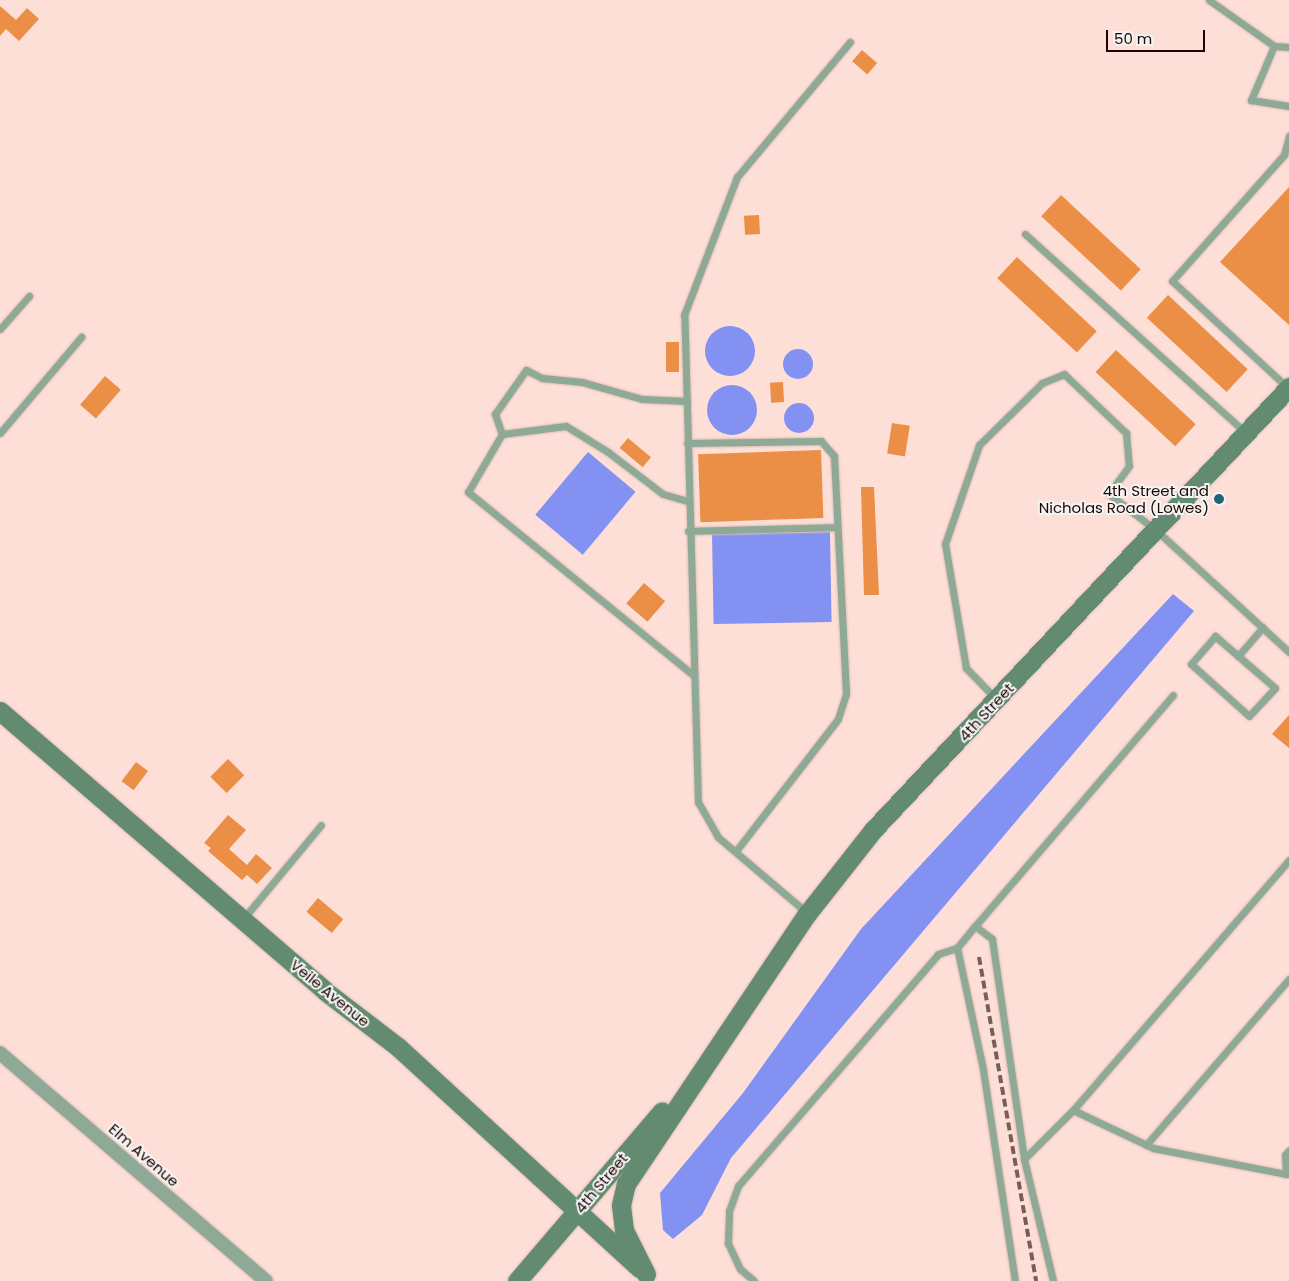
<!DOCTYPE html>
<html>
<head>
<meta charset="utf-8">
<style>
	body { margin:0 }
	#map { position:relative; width:1289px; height:1281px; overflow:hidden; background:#fedfd7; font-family:Poppins,sans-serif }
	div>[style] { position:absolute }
	.water>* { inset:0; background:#8391f2; transform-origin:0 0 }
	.round { border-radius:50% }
	.building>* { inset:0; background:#eb8e46; transform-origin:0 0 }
	.roads { filter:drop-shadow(0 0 1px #dabcb5) drop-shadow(0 0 1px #dabcb5) }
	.lane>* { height:7px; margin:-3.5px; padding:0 3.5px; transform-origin:3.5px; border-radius:3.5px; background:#8fa997 }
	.street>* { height:14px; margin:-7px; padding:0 7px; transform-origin:7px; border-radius:7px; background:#8fa997 }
	.secondary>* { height:19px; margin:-9.5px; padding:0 9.5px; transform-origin:9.5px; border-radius:9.5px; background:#638b71 }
	.rail>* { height:4px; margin-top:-2px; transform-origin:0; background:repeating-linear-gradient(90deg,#785e59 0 8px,transparent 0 12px) }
	.dots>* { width:14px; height:14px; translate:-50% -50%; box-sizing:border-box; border:2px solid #f4f4f4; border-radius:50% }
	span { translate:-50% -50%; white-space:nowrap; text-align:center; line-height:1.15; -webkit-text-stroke:4px #f4f4f4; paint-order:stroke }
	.poi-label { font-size:15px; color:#1d0602 }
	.right { translate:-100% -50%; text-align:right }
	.street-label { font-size:15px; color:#1d0602 }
	.scale { position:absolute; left:1106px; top:30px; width:99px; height:22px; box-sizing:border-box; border:2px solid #1d0602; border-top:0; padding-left:6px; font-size:15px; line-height:18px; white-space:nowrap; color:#1d0602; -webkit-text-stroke:4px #f4f4f4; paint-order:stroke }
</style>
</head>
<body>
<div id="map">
	<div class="water">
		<div class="round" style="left:705px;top:326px;width:50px;height:50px"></div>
		<div class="round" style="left:783px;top:349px;width:30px;height:30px"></div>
		<div class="round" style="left:707px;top:385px;width:50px;height:50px"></div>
		<div class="round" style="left:784px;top:403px;width:30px;height:30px"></div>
		<div style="left:588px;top:452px;width:62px;height:82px;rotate:40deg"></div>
		<div style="left:830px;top:532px;width:90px;height:118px;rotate:89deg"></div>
		<div style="clip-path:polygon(1173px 594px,1194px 611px,731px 1158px,702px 1215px,673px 1239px,663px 1230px,660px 1193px,743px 1093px,861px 929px)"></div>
	</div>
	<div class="building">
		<div style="clip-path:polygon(0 6px,16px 20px,27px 8px,39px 19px,19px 41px,6px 29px,0 36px)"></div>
		<div style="left:862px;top:50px;width:20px;height:15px;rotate:41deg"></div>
		<div style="clip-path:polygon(1289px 187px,1289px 325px,1220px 262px)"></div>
		<div style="left:1061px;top:195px;width:109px;height:29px;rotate:43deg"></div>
		<div style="left:759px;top:215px;width:19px;height:15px;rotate:87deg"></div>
		<div style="left:1017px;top:257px;width:109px;height:29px;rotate:43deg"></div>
		<div style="left:1168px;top:295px;width:109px;height:31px;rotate:43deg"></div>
		<div style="left:666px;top:342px;width:13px;height:30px"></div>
		<div style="left:1116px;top:350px;width:109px;height:30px;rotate:43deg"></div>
		<div style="left:105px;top:376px;width:21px;height:38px;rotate:41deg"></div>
		<div style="left:783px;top:382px;width:20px;height:13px;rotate:87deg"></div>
		<div style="left:892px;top:423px;width:18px;height:31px;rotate:9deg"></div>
		<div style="left:628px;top:438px;width:30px;height:13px;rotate:40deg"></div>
		<div style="left:821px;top:450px;width:68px;height:123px;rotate:88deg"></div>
		<div style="clip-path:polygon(861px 487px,874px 487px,879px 595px,864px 595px)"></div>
		<div style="left:644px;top:583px;width:28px;height:27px;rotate:41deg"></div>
		<div style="clip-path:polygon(1289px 715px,1289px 748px,1272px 734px)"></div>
		<div style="left:228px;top:759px;width:23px;height:25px;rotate:45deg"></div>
		<div style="left:136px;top:762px;width:15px;height:24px;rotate:37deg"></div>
		<div style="clip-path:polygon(228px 815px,246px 830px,229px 849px,247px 865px,256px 854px,272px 868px,257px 884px,247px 875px,242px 880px,208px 851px,211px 848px,204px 843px)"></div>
		<div style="left:318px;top:898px;width:33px;height:18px;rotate:40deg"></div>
	</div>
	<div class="roads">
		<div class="lane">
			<div style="left:1209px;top:0;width:80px;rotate:35.3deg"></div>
			<div style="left:1274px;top:46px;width:59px;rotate:113.1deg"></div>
			<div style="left:1251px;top:100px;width:38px;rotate:9deg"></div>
			<div style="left:1274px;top:46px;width:15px;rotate:4deg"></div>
			<div style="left:1025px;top:234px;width:297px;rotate:42deg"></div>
			<div style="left:0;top:329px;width:44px;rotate:-48.7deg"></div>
			<div style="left:1287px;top:387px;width:156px;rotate:-137.3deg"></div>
			<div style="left:1172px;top:281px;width:169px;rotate:-48.4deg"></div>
			<div style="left:1284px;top:155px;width:20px;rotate:-75deg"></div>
			<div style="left:687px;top:401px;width:45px;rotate:-177.5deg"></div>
			<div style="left:642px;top:399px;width:62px;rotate:-164.2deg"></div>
			<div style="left:582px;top:382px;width:40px;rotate:-174.3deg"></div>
			<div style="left:542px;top:378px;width:18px;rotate:-153deg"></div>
			<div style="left:526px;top:370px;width:54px;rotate:125.2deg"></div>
			<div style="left:495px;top:414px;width:21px;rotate:71deg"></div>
			<div style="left:502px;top:434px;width:64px;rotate:-7.1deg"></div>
			<div style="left:566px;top:426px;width:49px;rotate:31.8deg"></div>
			<div style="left:608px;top:452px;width:69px;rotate:37.4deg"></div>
			<div style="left:663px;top:494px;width:25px;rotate:16deg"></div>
			<div style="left:0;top:433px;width:126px;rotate:-49.8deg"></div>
			<div style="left:502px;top:434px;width:67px;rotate:120.4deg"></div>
			<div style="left:468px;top:492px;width:289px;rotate:39.1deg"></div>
			<div style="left:687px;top:443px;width:134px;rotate:-0.9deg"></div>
			<div style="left:821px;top:441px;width:20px;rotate:49deg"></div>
			<div style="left:834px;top:456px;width:238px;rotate:87.1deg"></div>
			<div style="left:846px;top:694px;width:26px;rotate:108deg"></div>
			<div style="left:838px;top:719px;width:167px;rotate:127.7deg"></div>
			<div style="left:688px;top:531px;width:149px;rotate:-1.5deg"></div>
			<div style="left:1215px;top:636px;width:79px;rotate:40.9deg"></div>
			<div style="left:1275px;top:688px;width:38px;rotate:133deg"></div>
			<div style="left:1249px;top:716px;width:78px;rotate:-138.1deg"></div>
			<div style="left:1191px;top:664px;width:37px;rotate:-49deg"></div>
			<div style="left:1238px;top:656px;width:38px;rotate:-49deg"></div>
			<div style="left:995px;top:698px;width:42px;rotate:-134deg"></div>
			<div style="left:966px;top:668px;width:126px;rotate:-99.6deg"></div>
			<div style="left:945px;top:544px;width:105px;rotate:-71deg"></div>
			<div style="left:979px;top:445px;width:88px;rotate:-44.5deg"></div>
			<div style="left:1042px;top:383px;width:24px;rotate:-22deg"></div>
			<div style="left:1064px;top:374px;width:86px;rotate:43.6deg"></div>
			<div style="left:1126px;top:433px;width:33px;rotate:85deg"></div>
			<div style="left:1129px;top:466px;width:34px;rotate:126deg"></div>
			<div style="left:1109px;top:494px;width:61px;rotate:37.6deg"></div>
			<div style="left:1157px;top:531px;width:179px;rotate:42.5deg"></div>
			<div style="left:1289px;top:860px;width:330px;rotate:130.8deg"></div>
			<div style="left:1073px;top:1110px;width:89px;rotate:25.4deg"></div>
			<div style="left:1153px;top:1148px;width:136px;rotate:11.1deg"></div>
			<div style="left:1286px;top:1174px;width:19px;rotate:-93deg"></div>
			<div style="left:1285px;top:1155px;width:6px;rotate:-51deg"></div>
			<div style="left:806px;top:912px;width:116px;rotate:-139.6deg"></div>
			<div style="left:718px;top:837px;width:40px;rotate:-119.7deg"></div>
			<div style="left:698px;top:802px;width:487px;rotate:-91.6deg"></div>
			<div style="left:684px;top:315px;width:148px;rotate:-69deg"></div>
			<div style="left:737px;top:177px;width:176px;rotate:-50.1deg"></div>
			<div style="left:243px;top:919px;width:122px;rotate:-50.3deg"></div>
			<div style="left:975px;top:926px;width:304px;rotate:-49.4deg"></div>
			<div style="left:1146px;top:1145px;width:219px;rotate:-49.3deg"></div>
			<div style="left:1024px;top:1159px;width:125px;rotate:76.6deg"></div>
			<div style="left:754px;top:1281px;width:18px;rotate:-139deg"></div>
			<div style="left:740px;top:1269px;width:29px;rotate:-115deg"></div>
			<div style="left:728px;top:1243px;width:32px;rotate:-88deg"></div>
			<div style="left:729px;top:1211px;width:27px;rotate:-70deg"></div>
			<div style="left:738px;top:1186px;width:306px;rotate:-49.2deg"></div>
			<div style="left:938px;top:954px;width:20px;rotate:-18deg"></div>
			<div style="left:1015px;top:1281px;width:214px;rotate:-98.6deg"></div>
			<div style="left:983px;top:1069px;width:124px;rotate:-102.1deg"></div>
			<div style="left:957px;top:948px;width:28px;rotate:-51deg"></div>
			<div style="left:975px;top:926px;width:21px;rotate:37deg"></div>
			<div style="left:992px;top:939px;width:222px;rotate:81.7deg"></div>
			<div style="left:1024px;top:1159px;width:69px;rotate:-45deg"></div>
		</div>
		<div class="street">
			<div style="left:0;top:1053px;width:350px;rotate:40.6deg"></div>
		</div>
		<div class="secondary">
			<div style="left:0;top:711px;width:429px;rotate:40.7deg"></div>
			<div style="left:325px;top:991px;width:92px;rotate:37.5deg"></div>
			<div style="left:398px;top:1047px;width:328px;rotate:42.5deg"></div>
			<div style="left:646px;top:1274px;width:49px;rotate:-116.6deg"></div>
			<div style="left:624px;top:1230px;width:25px;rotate:-97deg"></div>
			<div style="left:621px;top:1205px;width:22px;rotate:-77deg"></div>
			<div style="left:626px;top:1184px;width:325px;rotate:-56.2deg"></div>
			<div style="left:807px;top:914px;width:107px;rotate:-51.8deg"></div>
			<div style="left:873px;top:830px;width:608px;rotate:-46.8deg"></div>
			<div style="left:517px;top:1281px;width:223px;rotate:-49.5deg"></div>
		</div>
	</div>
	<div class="rail">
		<div style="left:979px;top:957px;width:329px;rotate:80deg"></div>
	</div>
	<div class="dots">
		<div style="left:1219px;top:499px;background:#1f6575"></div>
	</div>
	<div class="poi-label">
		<span class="right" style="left:1209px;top:499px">4th Street and<br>Nicholas Road (Lowes)</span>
	</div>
	<div class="street-label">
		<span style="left:986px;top:712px;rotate:-47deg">4th Street</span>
		<span style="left:330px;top:993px;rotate:39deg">Veile Avenue</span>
		<span style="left:144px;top:1155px;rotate:41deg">Elm Avenue</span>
		<span style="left:601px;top:1183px;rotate:-50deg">4th Street</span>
	</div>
	<div class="scale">50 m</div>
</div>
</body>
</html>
